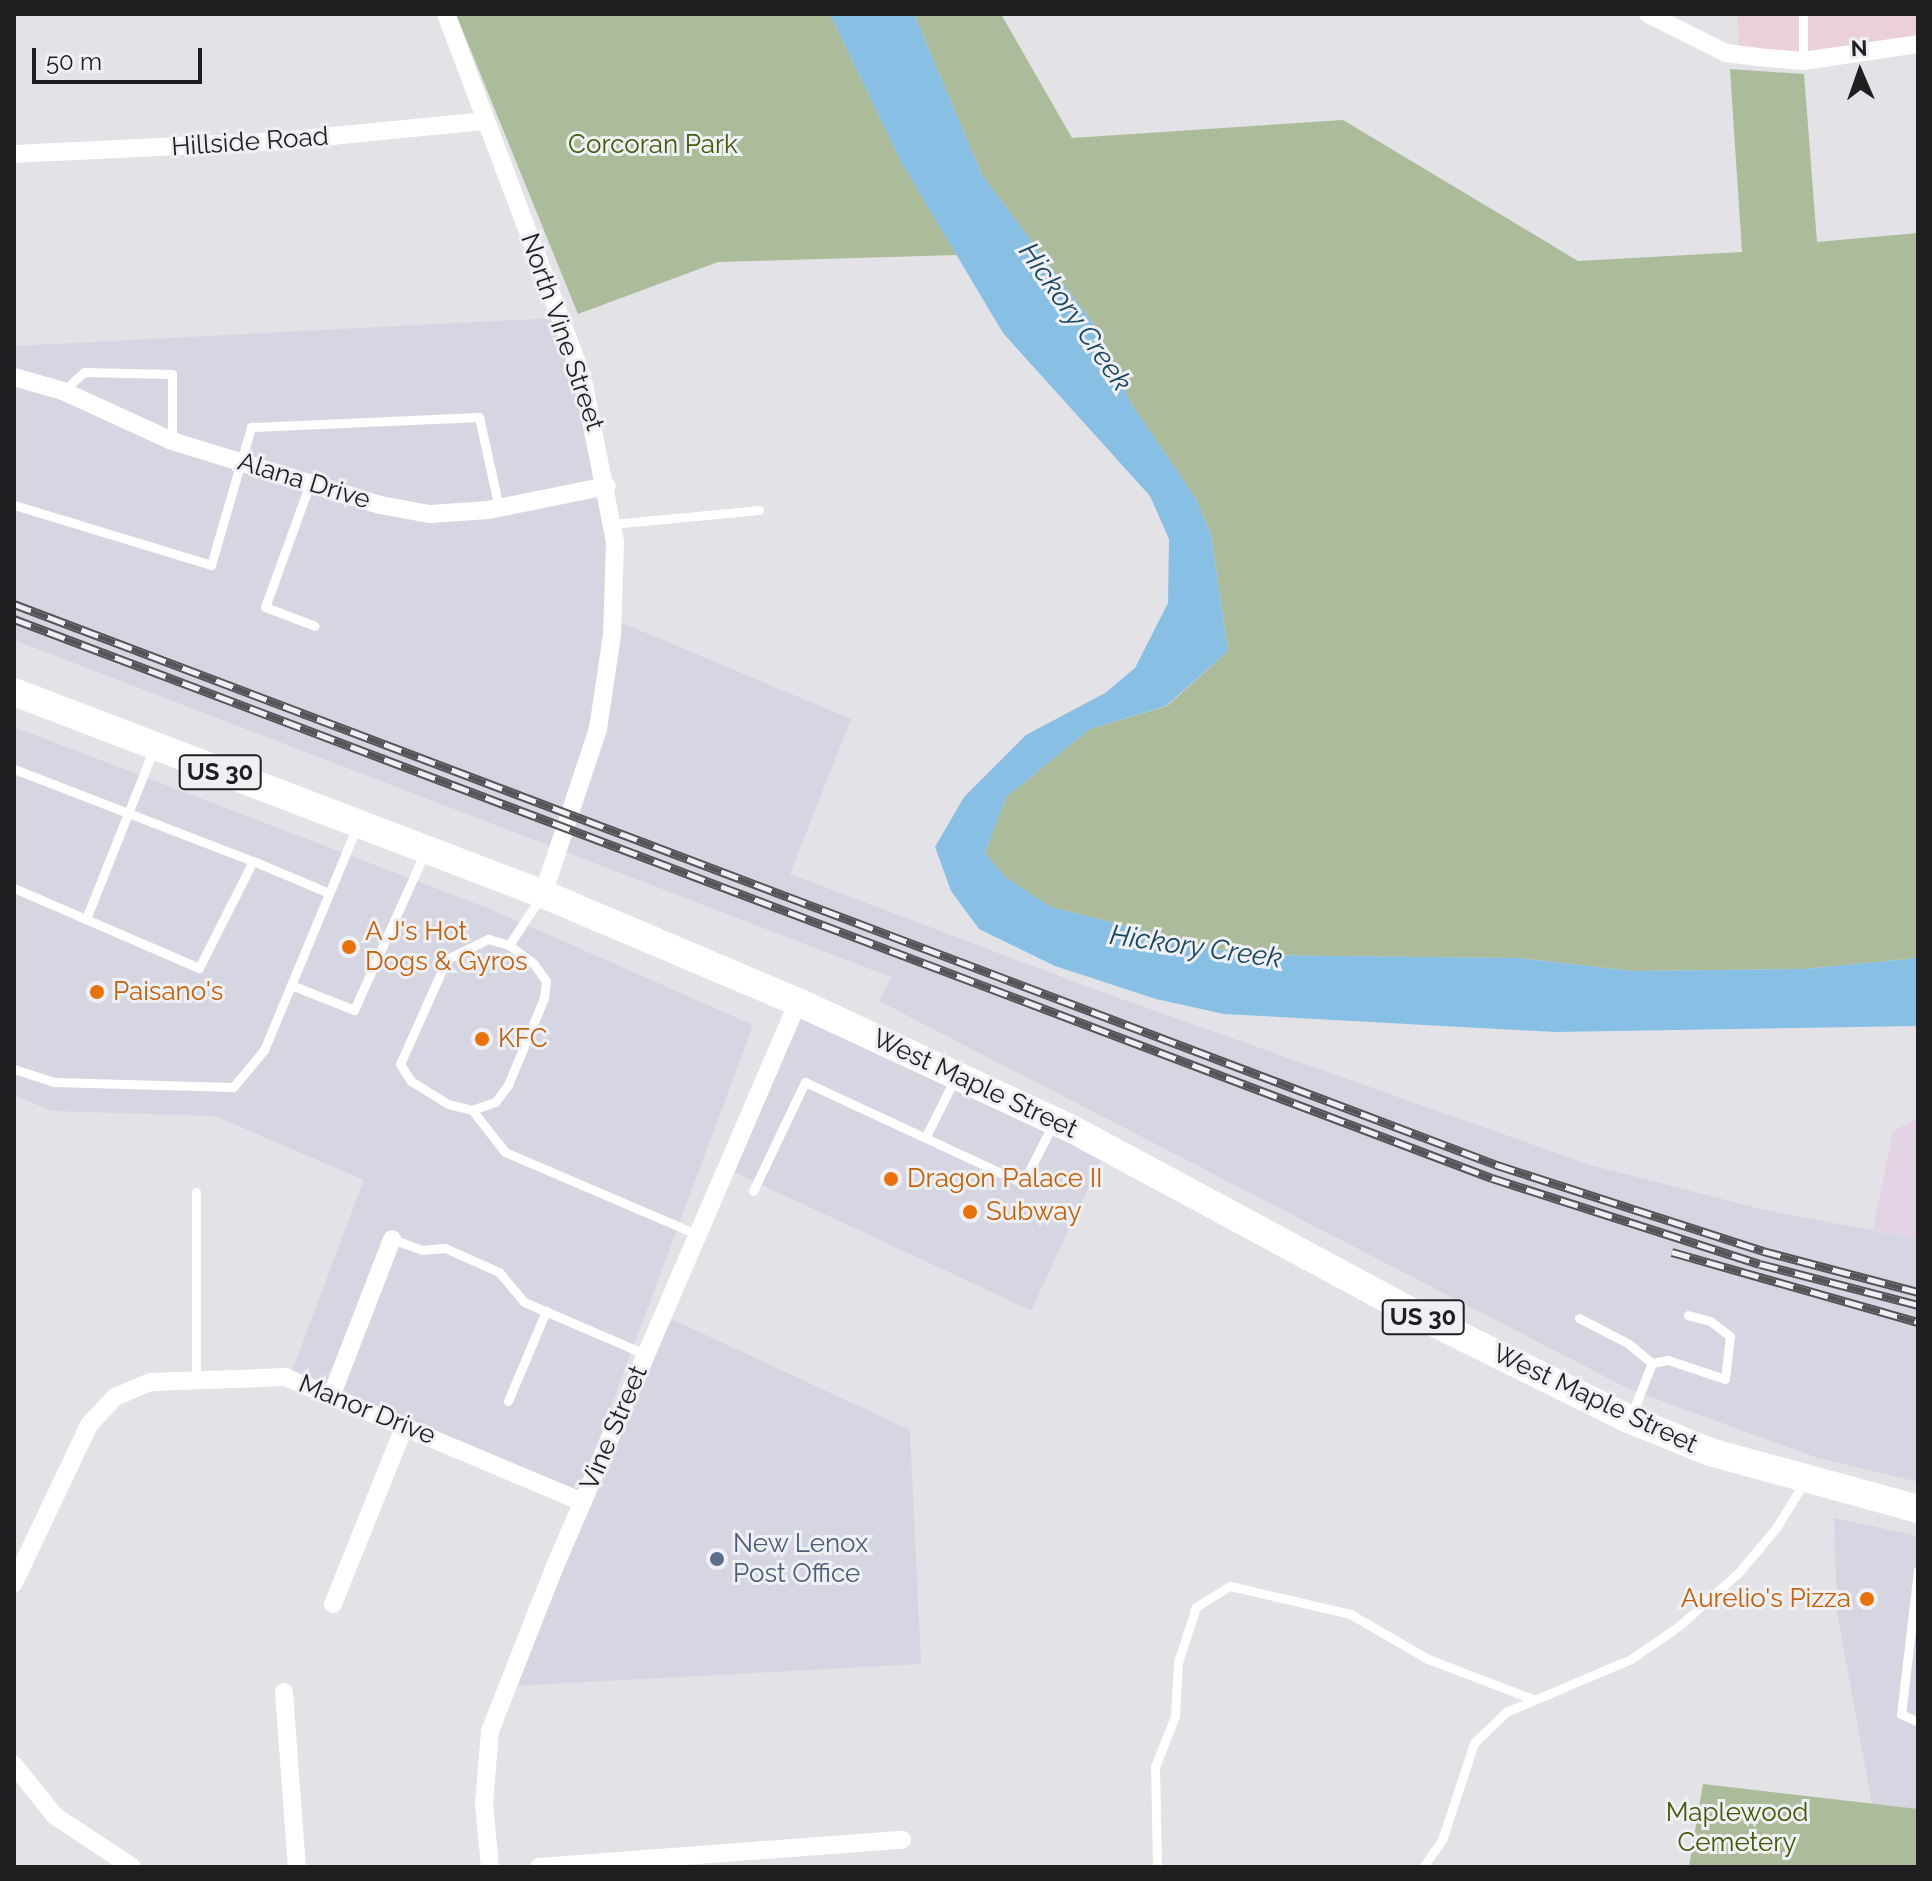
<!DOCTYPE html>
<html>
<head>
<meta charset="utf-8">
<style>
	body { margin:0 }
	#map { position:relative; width:1932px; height:1881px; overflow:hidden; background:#e2e2e7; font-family:Raleway,sans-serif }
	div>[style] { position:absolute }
	.built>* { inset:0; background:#d5d6e2; transform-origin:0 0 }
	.industrial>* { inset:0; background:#e4d3e4 }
	.education>* { inset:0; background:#ebd1d7 }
	.green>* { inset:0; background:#acbb9a }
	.water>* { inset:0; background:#88c0e5 }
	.lane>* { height:9px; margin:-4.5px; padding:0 4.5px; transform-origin:4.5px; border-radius:4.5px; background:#fff }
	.street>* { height:18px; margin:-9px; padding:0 9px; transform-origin:9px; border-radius:9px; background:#fff }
	.primary>* { height:28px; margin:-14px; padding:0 14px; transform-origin:14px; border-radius:14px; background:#fff }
	.rail>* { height:9px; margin-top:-4.5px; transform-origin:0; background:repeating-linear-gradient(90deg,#eff0f4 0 18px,#555558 0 36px); box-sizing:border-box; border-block:2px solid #555558 }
	.dots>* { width:22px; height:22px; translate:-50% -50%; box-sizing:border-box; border:4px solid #eff0f4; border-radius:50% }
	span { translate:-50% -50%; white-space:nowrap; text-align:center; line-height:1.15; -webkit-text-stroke:6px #eff0f4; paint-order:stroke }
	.shield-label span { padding:2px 6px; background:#eff0f4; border:2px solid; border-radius:6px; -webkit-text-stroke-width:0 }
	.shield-label { font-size:24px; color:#1f1f21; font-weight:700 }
	.street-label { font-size:26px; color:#1f1f21 }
	.park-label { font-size:26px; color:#405b07 }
	.food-label { font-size:26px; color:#c56008 }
	.left { translate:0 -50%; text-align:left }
	.right { translate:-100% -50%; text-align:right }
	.service-label { font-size:26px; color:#4e5e75 }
	.water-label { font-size:28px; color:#1a4660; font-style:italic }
	.frame { position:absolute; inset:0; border:16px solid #1f1f21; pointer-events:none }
	.north { position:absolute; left:1820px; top:32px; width:80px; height:80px; -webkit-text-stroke:6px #eff0f4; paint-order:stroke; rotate:358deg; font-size:22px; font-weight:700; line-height:32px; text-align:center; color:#1f1f21 }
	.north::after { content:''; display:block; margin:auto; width:28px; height:36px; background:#1f1f21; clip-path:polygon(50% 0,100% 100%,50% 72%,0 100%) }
	.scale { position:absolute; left:32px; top:48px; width:170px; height:36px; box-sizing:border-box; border:4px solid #1f1f21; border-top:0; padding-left:10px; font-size:24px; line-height:28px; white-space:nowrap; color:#1f1f21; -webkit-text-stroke:6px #eff0f4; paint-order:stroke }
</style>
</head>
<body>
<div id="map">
	<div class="built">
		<div style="clip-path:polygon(555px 318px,601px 492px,608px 543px,610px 592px,600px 682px,574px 785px,620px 622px,851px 719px,790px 874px,1096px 990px,1590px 1165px,1765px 1210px,1918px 1239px,1918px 1482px,1818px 1458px,1629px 1389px,879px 1001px,891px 977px,14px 640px,14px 346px)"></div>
		<div style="clip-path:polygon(14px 727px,495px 911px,753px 1025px,574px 1506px,286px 1387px,364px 1180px,215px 1116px,52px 1111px,14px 1095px)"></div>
		<div style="left:801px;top:1009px;width:336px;height:176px;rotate:25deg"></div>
		<div style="clip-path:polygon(667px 1317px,910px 1430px,921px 1664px,512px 1686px)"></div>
		<div style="clip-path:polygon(1834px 1518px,1918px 1536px,1918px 1809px,1872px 1804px,1837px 1612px)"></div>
	</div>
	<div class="industrial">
		<div style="clip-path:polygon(1918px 1118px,1918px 1239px,1873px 1229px,1893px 1131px)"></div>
	</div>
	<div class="education">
		<div style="clip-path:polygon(1737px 14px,1918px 14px,1918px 40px,1798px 57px,1739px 48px)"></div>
	</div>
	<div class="green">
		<div style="clip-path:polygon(456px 14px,830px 14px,901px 162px,957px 255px,718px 262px,578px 314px)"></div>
		<div style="clip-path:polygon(914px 14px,1001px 14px,1072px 138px,1343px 120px,1578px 261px,1742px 252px,1730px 69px,1804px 74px,1817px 242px,1918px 233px,1918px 958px,1804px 969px,1632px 971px,1518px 958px,1241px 955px,1051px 907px,1005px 877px,985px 853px,1006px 797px,1090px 729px,1167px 706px,1228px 651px,1211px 535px,1196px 499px,1132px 405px,1095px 326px,982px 175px)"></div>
		<div style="clip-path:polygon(1703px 1784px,1918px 1809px,1918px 1867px,1689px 1867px)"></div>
	</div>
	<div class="water">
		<div style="clip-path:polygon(830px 14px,914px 14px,982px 175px,1095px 326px,1132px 405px,1196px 499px,1211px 535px,1228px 651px,1166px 706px,1090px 729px,1006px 797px,985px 853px,1005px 877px,1051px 907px,1241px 955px,1518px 958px,1632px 971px,1804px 969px,1918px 958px,1918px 1026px,1555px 1032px,1224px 1014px,1156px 999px,1055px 966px,979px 929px,951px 891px,935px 847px,964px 797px,1026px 735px,1105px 693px,1135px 668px,1168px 603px,1169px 539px,1150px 496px,1003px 333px,901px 162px)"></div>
	</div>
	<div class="lane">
		<div style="left:1803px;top:61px;width:47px;rotate:-90deg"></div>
		<div style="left:63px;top:391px;width:28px;rotate:-42deg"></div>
		<div style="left:84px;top:372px;width:88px;rotate:1.3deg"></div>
		<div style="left:172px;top:374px;width:67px;rotate:90deg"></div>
		<div style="left:310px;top:483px;width:132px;rotate:109.9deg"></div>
		<div style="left:265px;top:607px;width:53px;rotate:20.8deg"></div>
		<div style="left:14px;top:505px;width:206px;rotate:16.9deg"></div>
		<div style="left:211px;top:565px;width:144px;rotate:-73.8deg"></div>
		<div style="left:251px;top:427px;width:228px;rotate:-2.5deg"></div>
		<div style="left:479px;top:417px;width:93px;rotate:77.6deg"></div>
		<div style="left:612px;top:524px;width:148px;rotate:-5.4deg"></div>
		<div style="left:14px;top:769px;width:256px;rotate:21.1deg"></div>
		<div style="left:253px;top:861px;width:120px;rotate:116.8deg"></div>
		<div style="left:199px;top:968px;width:202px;rotate:-156.6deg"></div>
		<div style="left:253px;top:861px;width:82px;rotate:22.8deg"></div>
		<div style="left:86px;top:919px;width:184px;rotate:-68.3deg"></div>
		<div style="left:488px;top:939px;width:22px;rotate:16deg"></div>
		<div style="left:509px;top:945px;width:31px;rotate:37deg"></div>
		<div style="left:534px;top:964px;width:21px;rotate:55deg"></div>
		<div style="left:546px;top:981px;width:17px;rotate:97deg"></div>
		<div style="left:544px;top:998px;width:94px;rotate:112.5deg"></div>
		<div style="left:508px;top:1085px;width:21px;rotate:127deg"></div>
		<div style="left:495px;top:1102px;width:24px;rotate:161deg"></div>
		<div style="left:472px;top:1110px;width:25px;rotate:-166deg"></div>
		<div style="left:448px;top:1104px;width:44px;rotate:-148.1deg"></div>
		<div style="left:411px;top:1081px;width:20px;rotate:-123deg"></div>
		<div style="left:400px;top:1064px;width:115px;rotate:-65.9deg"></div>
		<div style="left:447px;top:959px;width:46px;rotate:-26deg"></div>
		<div style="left:509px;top:945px;width:56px;rotate:-56.6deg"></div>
		<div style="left:291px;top:985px;width:68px;rotate:21.6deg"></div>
		<div style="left:354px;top:1010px;width:173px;rotate:-65.8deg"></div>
		<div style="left:14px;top:1069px;width:42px;rotate:18deg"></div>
		<div style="left:54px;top:1082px;width:179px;rotate:1.6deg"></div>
		<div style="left:233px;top:1087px;width:48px;rotate:-50deg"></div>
		<div style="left:264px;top:1050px;width:242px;rotate:-67.4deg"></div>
		<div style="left:472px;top:1110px;width:53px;rotate:51.8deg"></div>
		<div style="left:505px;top:1152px;width:208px;rotate:23.2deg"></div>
		<div style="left:925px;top:1138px;width:65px;rotate:-63.4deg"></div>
		<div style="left:753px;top:1191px;width:121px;rotate:-64.5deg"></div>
		<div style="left:805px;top:1082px;width:240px;rotate:24.9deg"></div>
		<div style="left:1023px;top:1183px;width:68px;rotate:-63.1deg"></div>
		<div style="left:392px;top:1239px;width:32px;rotate:20deg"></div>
		<div style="left:422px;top:1250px;width:23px;rotate:-5deg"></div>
		<div style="left:445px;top:1248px;width:59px;rotate:24deg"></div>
		<div style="left:499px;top:1272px;width:39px;rotate:50deg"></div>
		<div style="left:524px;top:1302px;width:132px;rotate:23.3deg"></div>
		<div style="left:1579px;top:1318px;width:56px;rotate:27.5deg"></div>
		<div style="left:1629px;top:1344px;width:30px;rotate:40deg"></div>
		<div style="left:196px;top:1379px;width:187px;rotate:-90deg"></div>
		<div style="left:508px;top:1401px;width:98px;rotate:-67.1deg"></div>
		<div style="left:1631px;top:1416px;width:57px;rotate:-68.4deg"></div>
		<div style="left:1652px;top:1363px;width:16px;rotate:-11deg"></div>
		<div style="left:1668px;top:1360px;width:60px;rotate:18.4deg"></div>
		<div style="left:1725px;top:1379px;width:43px;rotate:-83.4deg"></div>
		<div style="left:1730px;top:1336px;width:25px;rotate:-143deg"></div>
		<div style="left:1710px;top:1321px;width:23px;rotate:-165deg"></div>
		<div style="left:1918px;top:1570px;width:145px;rotate:96.7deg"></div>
		<div style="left:1901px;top:1714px;width:19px;rotate:25deg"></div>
		<div style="left:1157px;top:1867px;width:100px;rotate:-91.1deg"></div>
		<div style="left:1155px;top:1767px;width:55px;rotate:-68.6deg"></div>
		<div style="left:1175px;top:1716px;width:54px;rotate:-86.8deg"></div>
		<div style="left:1178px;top:1662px;width:58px;rotate:-71.9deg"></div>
		<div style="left:1196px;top:1607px;width:40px;rotate:-32deg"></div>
		<div style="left:1230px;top:1586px;width:123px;rotate:13.1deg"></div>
		<div style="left:1350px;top:1614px;width:90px;rotate:30deg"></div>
		<div style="left:1428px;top:1659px;width:112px;rotate:20.9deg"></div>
		<div style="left:1423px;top:1867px;width:33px;rotate:-55deg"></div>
		<div style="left:1442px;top:1840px;width:102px;rotate:-71.7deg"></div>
		<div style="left:1474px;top:1743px;width:45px;rotate:-44.1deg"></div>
		<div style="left:1506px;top:1712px;width:136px;rotate:-23deg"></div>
		<div style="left:1631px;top:1659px;width:58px;rotate:-34.5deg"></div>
		<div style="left:1679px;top:1626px;width:81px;rotate:-42deg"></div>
		<div style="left:1739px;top:1572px;width:57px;rotate:-49.9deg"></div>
		<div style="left:1776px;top:1528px;width:55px;rotate:-58.3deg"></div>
	</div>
	<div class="street">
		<div style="left:446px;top:14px;width:386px;rotate:69.4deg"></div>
		<div style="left:582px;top:375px;width:170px;rotate:78.8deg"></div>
		<div style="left:615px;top:542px;width:93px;rotate:91.8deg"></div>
		<div style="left:612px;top:635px;width:95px;rotate:98.5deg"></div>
		<div style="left:598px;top:729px;width:174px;rotate:108.4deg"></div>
		<div style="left:1648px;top:14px;width:87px;rotate:26.6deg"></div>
		<div style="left:1726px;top:53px;width:31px;rotate:7deg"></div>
		<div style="left:1757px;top:57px;width:46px;rotate:5deg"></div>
		<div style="left:1803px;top:61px;width:116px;rotate:-8.4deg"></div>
		<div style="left:14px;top:154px;width:267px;rotate:-2.8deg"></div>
		<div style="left:281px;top:141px;width:206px;rotate:-5.6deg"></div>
		<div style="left:14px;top:377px;width:51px;rotate:15.9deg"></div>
		<div style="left:63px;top:391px;width:120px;rotate:24.6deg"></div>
		<div style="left:172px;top:441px;width:218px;rotate:17.1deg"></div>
		<div style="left:380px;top:505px;width:51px;rotate:10.2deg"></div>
		<div style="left:430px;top:514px;width:58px;rotate:-3.9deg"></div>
		<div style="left:488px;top:510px;width:121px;rotate:-11.4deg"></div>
		<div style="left:332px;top:1394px;width:166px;rotate:-68.8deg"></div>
		<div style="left:14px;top:1583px;width:175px;rotate:-64.6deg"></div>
		<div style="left:89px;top:1425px;width:38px;rotate:-47deg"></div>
		<div style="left:115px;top:1397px;width:39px;rotate:-23deg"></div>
		<div style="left:151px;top:1382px;width:134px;rotate:-2.1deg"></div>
		<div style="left:285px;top:1377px;width:323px;rotate:22.8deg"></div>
		<div style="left:333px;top:1604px;width:193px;rotate:-68.1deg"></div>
		<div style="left:284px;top:1692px;width:175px;rotate:85.8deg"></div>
		<div style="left:14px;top:1765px;width:65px;rotate:51.2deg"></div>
		<div style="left:55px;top:1816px;width:92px;rotate:33.5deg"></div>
		<div style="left:490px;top:1867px;width:64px;rotate:-95.4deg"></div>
		<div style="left:484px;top:1803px;width:72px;rotate:-85.2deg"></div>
		<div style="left:490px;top:1731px;width:177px;rotate:-68.5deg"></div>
		<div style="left:555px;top:1566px;width:614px;rotate:-66.69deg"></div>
		<div style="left:539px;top:1867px;width:364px;rotate:-4.3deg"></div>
	</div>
	<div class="primary">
		<div style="left:14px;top:692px;width:566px;rotate:20.9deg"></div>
		<div style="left:543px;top:894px;width:277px;rotate:23deg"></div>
		<div style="left:798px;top:1002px;width:302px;rotate:24.9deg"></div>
		<div style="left:1072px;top:1129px;width:384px;rotate:28.3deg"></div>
		<div style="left:1410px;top:1311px;width:244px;rotate:26.3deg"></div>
		<div style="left:1629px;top:1419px;width:87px;rotate:22.2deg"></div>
		<div style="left:1710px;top:1452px;width:216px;rotate:15.3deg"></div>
	</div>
	<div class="rail">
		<div style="left:14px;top:604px;width:1586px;rotate:20.72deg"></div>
		<div style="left:1497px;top:1165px;width:280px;rotate:17.9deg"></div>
		<div style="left:1763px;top:1251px;width:160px;rotate:14.8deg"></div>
		<div style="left:14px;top:619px;width:1580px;rotate:20.72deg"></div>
		<div style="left:1492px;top:1178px;width:281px;rotate:17.8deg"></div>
		<div style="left:1760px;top:1264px;width:163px;rotate:14.5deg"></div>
		<div style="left:1672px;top:1252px;width:256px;rotate:15.9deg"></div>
	</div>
	<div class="dots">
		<div style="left:349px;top:947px;background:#e8710a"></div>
		<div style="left:97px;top:992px;background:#e8710a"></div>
		<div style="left:482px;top:1039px;background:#e8710a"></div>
		<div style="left:891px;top:1179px;background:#e8710a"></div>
		<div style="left:970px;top:1212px;background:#e8710a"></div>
		<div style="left:717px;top:1559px;background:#5c6f8a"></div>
		<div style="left:1867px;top:1599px;background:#e8710a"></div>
	</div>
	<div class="shield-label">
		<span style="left:220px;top:772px">US 30</span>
		<span style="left:1423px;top:1317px">US 30</span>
	</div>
	<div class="street-label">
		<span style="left:250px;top:142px;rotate:-4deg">Hillside Road</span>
		<span style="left:562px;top:332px;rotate:71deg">North Vine Street</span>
		<span style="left:304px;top:481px;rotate:17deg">Alana Drive</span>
		<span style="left:975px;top:1084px;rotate:25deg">West Maple Street</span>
		<span style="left:1595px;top:1399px;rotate:25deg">West Maple Street</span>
		<span style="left:367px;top:1410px;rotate:22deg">Manor Drive</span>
		<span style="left:614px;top:1428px;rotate:-67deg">Vine Street</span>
	</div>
	<div class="park-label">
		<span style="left:653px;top:145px">Corcoran Park</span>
		<span style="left:1737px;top:1828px">Maplewood<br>Cemetery</span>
	</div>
	<div class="food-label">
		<span class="left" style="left:365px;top:947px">A J's Hot<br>Dogs &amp; Gyros</span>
		<span class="left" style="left:113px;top:992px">Paisano's</span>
		<span class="left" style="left:498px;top:1039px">KFC</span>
		<span class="left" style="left:907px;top:1179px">Dragon Palace II</span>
		<span class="left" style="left:986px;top:1212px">Subway</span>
		<span class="right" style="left:1851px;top:1599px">Aurelio's Pizza</span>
	</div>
	<div class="service-label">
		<span class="left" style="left:733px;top:1559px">New Lenox<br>Post Office</span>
	</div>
	<div class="water-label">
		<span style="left:1075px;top:317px;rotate:55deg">Hickory Creek</span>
		<span style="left:1196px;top:947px;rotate:8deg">Hickory Creek</span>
	</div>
	<div class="frame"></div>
	<div class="north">N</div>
	<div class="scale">50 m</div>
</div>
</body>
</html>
